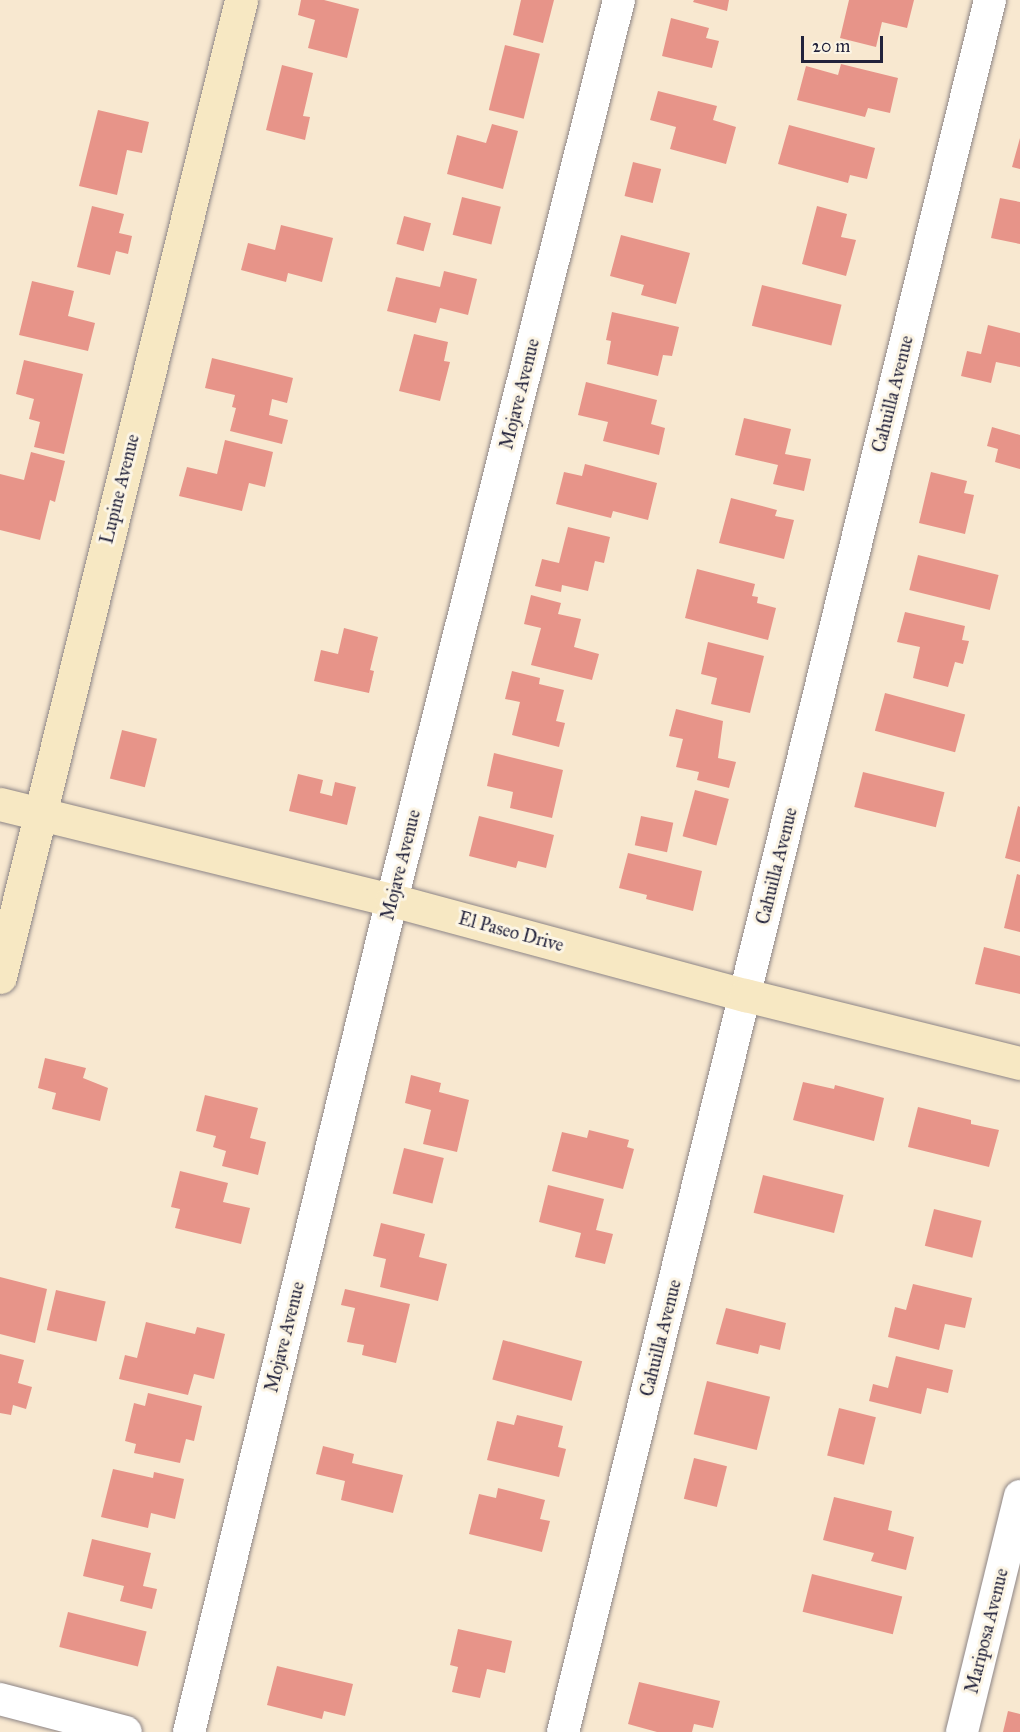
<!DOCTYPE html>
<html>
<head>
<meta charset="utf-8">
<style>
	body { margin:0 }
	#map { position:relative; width:1020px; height:1732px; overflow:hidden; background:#f8e8d0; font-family:"IM FELL Great Primer",serif }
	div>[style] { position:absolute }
	.building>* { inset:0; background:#e79489; transform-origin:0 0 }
	.roads { filter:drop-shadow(0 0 2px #8d8586) drop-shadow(0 0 2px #8d8586) }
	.street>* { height:32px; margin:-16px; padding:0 16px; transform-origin:16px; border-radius:16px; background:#fff }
	.secondary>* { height:33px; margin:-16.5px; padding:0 16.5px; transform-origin:16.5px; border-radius:16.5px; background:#f7e8c3 }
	span { translate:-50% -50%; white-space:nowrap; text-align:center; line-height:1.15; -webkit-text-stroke:6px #fcf5e5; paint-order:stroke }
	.street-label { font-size:18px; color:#22223b }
	.scale { position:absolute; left:801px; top:36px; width:82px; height:27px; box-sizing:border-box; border:3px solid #22223b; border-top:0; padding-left:8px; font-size:18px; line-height:21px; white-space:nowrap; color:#22223b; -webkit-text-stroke:4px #fcf5e5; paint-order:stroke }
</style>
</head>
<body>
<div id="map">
	<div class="building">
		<div style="clip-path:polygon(301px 0,324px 0,359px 9px,347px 58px,308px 48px,315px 20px,298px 15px)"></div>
		<div style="clip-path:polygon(521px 0,554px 0,543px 43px,513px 35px)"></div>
		<div style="clip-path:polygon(694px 0,729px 0,727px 11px,693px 2px)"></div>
		<div style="clip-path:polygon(849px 0,914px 0,907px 28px,882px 22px,876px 47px,840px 38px)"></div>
		<div style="clip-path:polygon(671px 18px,709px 28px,706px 38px,719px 41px,712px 68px,662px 56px)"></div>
		<div style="left:505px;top:45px;width:36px;height:67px;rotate:14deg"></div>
		<div style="clip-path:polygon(841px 64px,898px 78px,890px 113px,868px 108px,865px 117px,797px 100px,806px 66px,838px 75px)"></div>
		<div style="clip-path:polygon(282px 65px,313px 73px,303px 116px,310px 117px,305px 140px,266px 130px)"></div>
		<div style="clip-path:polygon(658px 91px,717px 106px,713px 120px,736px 127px,726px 164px,670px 149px,676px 127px,650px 120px)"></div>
		<div style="clip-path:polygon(98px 110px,149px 122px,142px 153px,127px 150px,117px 195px,79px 186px)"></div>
		<div style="clip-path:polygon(492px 124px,518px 131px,503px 189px,447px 174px,457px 135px,486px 143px)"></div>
		<div style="clip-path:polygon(789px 125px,875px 148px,867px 179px,850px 175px,848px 183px,778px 164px)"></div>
		<div style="clip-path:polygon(1020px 138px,1020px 169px,1012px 167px)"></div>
		<div style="left:633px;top:162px;width:29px;height:35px;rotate:14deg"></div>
		<div style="left:462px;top:197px;width:40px;height:39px;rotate:14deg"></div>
		<div style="clip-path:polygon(1000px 198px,1020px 202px,1020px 244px,991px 238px)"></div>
		<div style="clip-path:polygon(92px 206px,124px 214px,119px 233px,132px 236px,128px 254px,116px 251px,110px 275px,77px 267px)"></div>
		<div style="clip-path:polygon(817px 206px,847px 214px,841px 237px,856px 240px,846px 276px,802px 264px)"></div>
		<div style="left:404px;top:216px;width:28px;height:29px;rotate:15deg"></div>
		<div style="clip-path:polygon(281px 225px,333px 238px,322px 282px,288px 273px,286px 282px,241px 270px,248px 243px,275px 250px)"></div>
		<div style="clip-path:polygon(621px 235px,690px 253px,676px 304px,641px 295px,644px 285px,610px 276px)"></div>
		<div style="clip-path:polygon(444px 271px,477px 279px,468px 315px,440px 308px,436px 323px,387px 311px,396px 277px,440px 287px)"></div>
		<div style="clip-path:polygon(32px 281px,74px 291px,68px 316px,95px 323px,88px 351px,19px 335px)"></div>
		<div style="left:762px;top:285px;width:82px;height:42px;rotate:14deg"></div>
		<div style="clip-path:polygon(612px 312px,679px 327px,672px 356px,663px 355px,658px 376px,607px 364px,611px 341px,606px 340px)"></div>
		<div style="clip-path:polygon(988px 325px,1020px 333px,1020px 367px,996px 362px,991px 383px,961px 376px,967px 351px,981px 354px)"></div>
		<div style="clip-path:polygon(414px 334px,448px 342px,444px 361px,450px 362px,440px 401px,399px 391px)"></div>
		<div style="clip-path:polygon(212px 358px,293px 378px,287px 403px,272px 399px,269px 415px,288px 420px,282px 444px,230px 431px,236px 408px,232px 407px,235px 395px,205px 388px)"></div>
		<div style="clip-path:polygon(24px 360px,83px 374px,64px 454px,34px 447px,40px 422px,29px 419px,34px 399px,16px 394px)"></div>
		<div style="clip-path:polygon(586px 382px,657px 400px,651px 424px,665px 428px,659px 455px,603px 441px,608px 422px,578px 415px)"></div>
		<div style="clip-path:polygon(744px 418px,791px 429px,785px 454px,811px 459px,804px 491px,773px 484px,778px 465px,735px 455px)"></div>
		<div style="clip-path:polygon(992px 427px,1020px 435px,1020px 469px,995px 462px,998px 449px,987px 446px)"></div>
		<div style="clip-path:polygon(225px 440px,273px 452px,265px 487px,249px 483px,242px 511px,179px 496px,187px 467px,217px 474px)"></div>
		<div style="clip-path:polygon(31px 452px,65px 461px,55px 502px,50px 500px,40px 540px,0 530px,0 474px,24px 480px)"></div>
		<div style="clip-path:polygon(585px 464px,657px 483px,648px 520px,613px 511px,611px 518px,556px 504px,564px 472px,582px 476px)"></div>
		<div style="clip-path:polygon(931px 472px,967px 481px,964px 493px,974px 495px,965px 534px,919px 523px)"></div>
		<div style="clip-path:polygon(731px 498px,777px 510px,775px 516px,794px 520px,784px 559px,719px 543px)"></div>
		<div style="clip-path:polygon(568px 527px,610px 537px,604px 563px,595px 561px,588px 591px,562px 585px,561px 592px,535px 586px,542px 559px,559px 563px)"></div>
		<div style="left:918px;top:555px;width:83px;height:36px;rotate:14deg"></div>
		<div style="clip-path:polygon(697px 569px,755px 584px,752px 596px,758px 597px,757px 603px,776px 608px,768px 640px,685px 618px)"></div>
		<div style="clip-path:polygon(531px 595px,561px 603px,558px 614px,581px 619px,574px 647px,599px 654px,592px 680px,531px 665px,541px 628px,524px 624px)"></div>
		<div style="clip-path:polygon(905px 612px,965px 626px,962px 640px,969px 641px,963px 664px,955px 662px,948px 687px,913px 678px,920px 647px,897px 642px)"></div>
		<div style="clip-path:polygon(344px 628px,378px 637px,370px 670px,374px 671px,369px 693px,314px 681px,321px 650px,338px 654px)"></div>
		<div style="clip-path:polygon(708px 642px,764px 656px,750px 713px,711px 704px,717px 678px,701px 674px)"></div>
		<div style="clip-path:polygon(512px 671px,540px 678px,539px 684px,564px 690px,556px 721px,565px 723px,559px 747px,512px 735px,520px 702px,505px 699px)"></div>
		<div style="left:885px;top:693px;width:83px;height:39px;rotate:15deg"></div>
		<div style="clip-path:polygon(676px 709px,723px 721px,718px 758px,736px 762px,729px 788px,697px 780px,699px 772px,676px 767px,683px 739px,669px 736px)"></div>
		<div style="left:122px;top:730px;width:36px;height:50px;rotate:14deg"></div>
		<div style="clip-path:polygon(494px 753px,563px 770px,552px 818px,510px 808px,513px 792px,487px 786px)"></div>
		<div style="left:863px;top:772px;width:84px;height:36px;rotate:14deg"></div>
		<div style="clip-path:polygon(298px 774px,323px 780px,320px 793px,332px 796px,335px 782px,356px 787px,347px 825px,289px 811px)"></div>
		<div style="left:695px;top:790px;width:35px;height:48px;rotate:15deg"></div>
		<div style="clip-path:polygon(1018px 806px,1020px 807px,1020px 862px,1005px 858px)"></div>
		<div style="clip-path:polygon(479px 816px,554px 835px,546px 868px,518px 861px,516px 868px,469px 856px)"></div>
		<div style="left:641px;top:816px;width:33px;height:30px;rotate:12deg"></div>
		<div style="clip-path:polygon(628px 853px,702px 871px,693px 911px,646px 899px,647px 895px,619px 888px)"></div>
		<div style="clip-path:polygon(1017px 874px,1020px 875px,1020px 932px,1004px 928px)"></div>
		<div style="clip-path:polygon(984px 947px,1020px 956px,1020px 994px,975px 984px)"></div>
		<div style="clip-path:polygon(45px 1058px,86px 1068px,83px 1078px,108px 1088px,100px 1121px,52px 1109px,56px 1093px,38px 1088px)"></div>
		<div style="clip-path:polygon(411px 1075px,441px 1083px,439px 1092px,469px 1100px,457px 1152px,423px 1144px,431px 1110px,405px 1103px)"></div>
		<div style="clip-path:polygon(803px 1082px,834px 1089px,835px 1085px,884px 1098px,874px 1141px,793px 1120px)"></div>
		<div style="clip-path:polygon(205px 1095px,258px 1108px,250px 1138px,266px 1142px,258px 1175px,222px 1166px,226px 1151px,213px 1147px,216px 1136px,196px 1131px)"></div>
		<div style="clip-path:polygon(918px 1107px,971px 1120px,971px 1124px,999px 1130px,989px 1167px,908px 1147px)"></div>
		<div style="clip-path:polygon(589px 1130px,629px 1140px,627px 1147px,634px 1149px,623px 1189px,552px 1171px,562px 1132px,587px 1138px)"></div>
		<div style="left:404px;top:1148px;width:41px;height:47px;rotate:14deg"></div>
		<div style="clip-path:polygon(180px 1171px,228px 1183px,223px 1202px,250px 1208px,241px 1244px,175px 1228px,180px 1209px,171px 1207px)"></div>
		<div style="left:763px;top:1175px;width:83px;height:39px;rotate:14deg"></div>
		<div style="clip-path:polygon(548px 1185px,604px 1199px,596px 1230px,613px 1234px,605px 1264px,575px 1257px,581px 1233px,539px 1222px)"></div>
		<div style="left:934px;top:1209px;width:49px;height:38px;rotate:14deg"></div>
		<div style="clip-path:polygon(381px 1223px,425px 1234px,419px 1257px,447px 1264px,438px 1301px,380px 1287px,386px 1259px,373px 1256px)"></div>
		<div style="clip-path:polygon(0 1277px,47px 1289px,35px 1343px,0 1334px)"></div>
		<div style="clip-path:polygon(913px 1284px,972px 1298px,965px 1328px,945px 1324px,939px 1350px,888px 1337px,895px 1307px,906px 1310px)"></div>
		<div style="clip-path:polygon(345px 1289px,410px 1304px,396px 1363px,362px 1355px,364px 1345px,347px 1342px,355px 1308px,341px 1305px)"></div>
		<div style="left:56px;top:1290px;width:51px;height:41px;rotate:13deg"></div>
		<div style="clip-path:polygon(726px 1308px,786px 1323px,780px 1350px,760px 1345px,758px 1354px,716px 1344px)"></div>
		<div style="clip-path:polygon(146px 1322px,195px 1334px,197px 1327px,225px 1334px,214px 1379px,194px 1374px,188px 1395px,119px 1379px,125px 1355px,137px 1358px)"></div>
		<div style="left:503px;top:1340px;width:82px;height:41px;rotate:15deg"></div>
		<div style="clip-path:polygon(0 1354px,24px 1360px,18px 1383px,32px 1387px,26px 1409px,13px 1405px,11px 1415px,0 1413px)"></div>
		<div style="clip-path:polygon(896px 1356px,953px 1370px,948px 1393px,927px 1388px,921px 1414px,869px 1401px,873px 1384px,888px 1388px)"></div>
		<div style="left:707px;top:1381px;width:65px;height:55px;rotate:14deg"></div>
		<div style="clip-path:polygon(148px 1393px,202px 1406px,194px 1441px,186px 1439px,180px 1463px,134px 1453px,136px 1444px,125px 1441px,134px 1403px,145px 1406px)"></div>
		<div style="left:839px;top:1408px;width:38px;height:49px;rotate:14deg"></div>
		<div style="clip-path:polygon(517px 1415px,563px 1426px,558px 1447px,566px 1449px,559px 1477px,487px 1460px,497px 1421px,514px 1425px)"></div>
		<div style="clip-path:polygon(323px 1446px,354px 1454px,352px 1463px,403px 1475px,393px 1513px,341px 1500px,345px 1481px,316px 1474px)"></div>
		<div style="left:694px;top:1458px;width:34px;height:42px;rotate:14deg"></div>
		<div style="clip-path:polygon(113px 1469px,153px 1478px,154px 1472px,184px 1479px,175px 1519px,151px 1513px,148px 1528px,101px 1517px)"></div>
		<div style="clip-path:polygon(498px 1488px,545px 1500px,540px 1519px,550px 1521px,542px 1552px,469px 1534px,479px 1494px,496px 1498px)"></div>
		<div style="clip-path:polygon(834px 1497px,892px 1511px,888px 1530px,914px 1537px,906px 1570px,871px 1561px,874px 1553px,823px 1540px)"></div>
		<div style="clip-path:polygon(92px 1539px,151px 1553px,143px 1586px,157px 1589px,152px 1609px,120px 1601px,124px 1586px,83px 1576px)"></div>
		<div style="left:812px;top:1574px;width:93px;height:39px;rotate:14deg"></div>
		<div style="left:68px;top:1612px;width:81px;height:36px;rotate:14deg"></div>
		<div style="clip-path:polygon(458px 1629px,512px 1641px,505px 1673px,487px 1669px,480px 1698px,452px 1692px,458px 1667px,450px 1665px)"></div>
		<div style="clip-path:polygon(277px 1666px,353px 1684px,345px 1716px,324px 1711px,322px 1719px,267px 1705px)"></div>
		<div style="clip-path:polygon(639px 1682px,720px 1701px,713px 1728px,694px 1724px,692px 1732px,657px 1732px,628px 1724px)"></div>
		<div style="clip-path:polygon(1008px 1711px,1020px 1714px,1020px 1732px,1003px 1732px)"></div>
	</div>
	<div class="roads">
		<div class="street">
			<div style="left:0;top:1699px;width:130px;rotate:14.7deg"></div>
			<div style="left:189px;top:1732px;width:832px;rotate:-76.3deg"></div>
			<div style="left:386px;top:924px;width:953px;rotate:-75.85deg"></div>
			<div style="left:563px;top:1732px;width:1784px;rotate:-76.15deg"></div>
			<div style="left:962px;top:1732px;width:243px;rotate:-76.2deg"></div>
		</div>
		<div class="secondary">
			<div style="left:0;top:804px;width:404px;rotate:13.8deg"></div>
			<div style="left:392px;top:900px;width:366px;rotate:15.1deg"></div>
			<div style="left:745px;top:995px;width:283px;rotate:13.9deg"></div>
			<div style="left:0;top:977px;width:1006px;rotate:-76.14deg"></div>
		</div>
	</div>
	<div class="street-label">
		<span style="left:520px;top:394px;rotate:-76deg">Mojave Avenue</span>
		<span style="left:893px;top:394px;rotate:-76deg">Cahuilla Avenue</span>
		<span style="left:120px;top:489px;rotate:-76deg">Lupine Avenue</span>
		<span style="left:401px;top:865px;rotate:-76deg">Mojave Avenue</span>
		<span style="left:777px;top:866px;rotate:-76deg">Cahuilla Avenue</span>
		<span style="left:511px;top:932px;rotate:15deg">El Paseo Drive</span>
		<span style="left:285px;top:1337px;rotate:-76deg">Mojave Avenue</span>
		<span style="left:661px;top:1338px;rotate:-76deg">Cahuilla Avenue</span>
		<span style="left:987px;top:1631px;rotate:-76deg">Mariposa Avenue</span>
	</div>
	<div class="scale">20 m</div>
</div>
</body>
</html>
